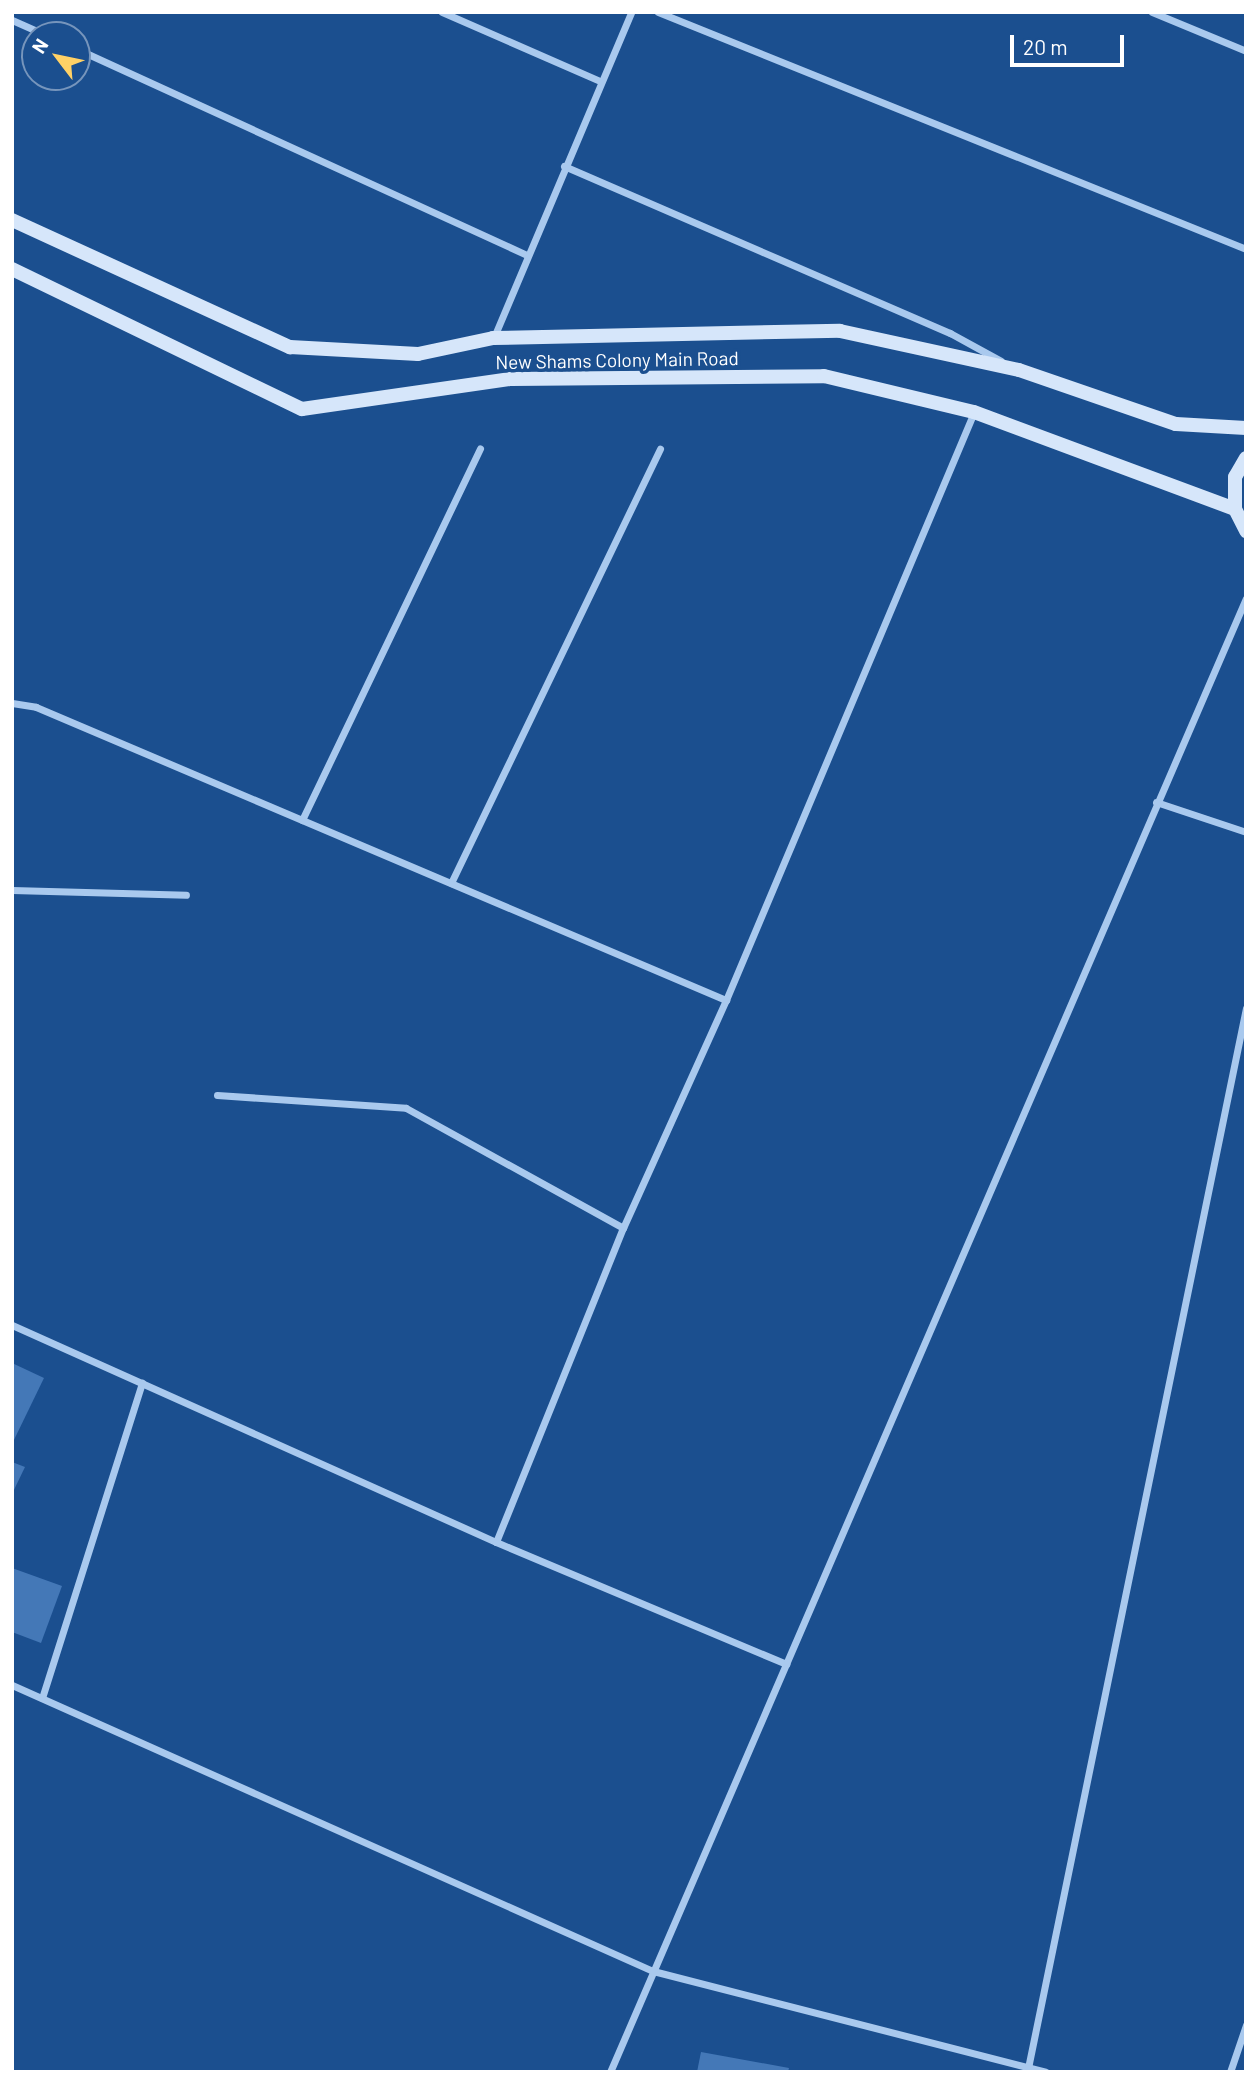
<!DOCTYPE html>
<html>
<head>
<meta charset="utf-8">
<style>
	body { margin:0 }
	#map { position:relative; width:1258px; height:2084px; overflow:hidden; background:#1b4f8f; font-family:Barlow,sans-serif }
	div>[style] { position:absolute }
	.building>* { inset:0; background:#4478b7 }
	.street>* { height:7px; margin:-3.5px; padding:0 3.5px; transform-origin:3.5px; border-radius:3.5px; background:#a9c9ee }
	.secondary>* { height:14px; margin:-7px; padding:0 7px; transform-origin:7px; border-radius:7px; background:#d6e6fa }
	span { translate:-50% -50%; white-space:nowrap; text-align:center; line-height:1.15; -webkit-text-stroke:7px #1b4f8f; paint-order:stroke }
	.street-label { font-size:19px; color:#fff }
	.frame { position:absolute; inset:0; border:14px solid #fff; pointer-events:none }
	.north { position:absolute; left:21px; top:21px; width:70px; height:70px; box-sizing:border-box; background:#1b4f8f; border:2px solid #7695bc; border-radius:50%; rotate:302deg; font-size:19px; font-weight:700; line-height:28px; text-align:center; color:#fff }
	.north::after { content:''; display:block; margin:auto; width:24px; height:32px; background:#ffd166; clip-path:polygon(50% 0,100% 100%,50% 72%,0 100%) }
	.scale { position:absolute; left:1010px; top:35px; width:114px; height:32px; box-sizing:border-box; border:4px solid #fff; border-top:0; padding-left:9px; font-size:21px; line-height:24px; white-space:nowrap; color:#fff; -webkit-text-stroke:5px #1b4f8f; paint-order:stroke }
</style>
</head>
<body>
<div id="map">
	<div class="building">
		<div style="clip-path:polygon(12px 1363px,44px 1378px,12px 1444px)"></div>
		<div style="clip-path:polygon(12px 1462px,25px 1467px,12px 1494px)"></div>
		<div style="clip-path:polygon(12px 1568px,62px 1586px,41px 1643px,12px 1632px)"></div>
		<div style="clip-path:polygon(701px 2052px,789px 2068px,788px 2072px,697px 2072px)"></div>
	</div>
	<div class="street">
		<div style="left:442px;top:12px;width:172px;rotate:23.6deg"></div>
		<div style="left:658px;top:12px;width:634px;rotate:21.95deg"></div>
		<div style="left:1152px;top:12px;width:102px;rotate:22.5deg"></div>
		<div style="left:12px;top:20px;width:37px;rotate:24deg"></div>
		<div style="left:77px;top:49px;width:495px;rotate:24.6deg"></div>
		<div style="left:564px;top:166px;width:421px;rotate:23.4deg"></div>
		<div style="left:950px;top:333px;width:58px;rotate:28.8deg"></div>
		<div style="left:494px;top:337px;width:353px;rotate:-67.1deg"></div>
		<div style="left:12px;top:703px;width:24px;rotate:9deg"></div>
		<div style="left:36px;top:707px;width:750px;rotate:23.01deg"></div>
		<div style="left:1156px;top:802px;width:95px;rotate:18.4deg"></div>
		<div style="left:302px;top:820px;width:412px;rotate:-64.4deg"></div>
		<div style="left:451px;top:883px;width:482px;rotate:-64.3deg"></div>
		<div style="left:12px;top:890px;width:174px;rotate:1.6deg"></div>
		<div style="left:217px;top:1095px;width:189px;rotate:3.9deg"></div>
		<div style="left:406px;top:1108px;width:248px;rotate:28.9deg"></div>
		<div style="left:12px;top:1325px;width:530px;rotate:24.15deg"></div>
		<div style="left:496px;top:1542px;width:315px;rotate:22.8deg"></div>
		<div style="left:496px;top:1542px;width:339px;rotate:-68deg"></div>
		<div style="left:623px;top:1228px;width:250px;rotate:-65.7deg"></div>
		<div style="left:726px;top:1000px;width:638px;rotate:-67.13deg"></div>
		<div style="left:12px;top:1685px;width:702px;rotate:24.05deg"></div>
		<div style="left:653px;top:1971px;width:405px;rotate:14.4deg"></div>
		<div style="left:42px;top:1698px;width:331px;rotate:-72.4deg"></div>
		<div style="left:1028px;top:2068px;width:1082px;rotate:-78.38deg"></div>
		<div style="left:610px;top:2072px;width:1605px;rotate:-66.66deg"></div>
		<div style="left:1230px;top:2072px;width:50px;rotate:-71.2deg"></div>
	</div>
	<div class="secondary">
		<div style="left:12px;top:220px;width:306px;rotate:24.6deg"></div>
		<div style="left:290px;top:347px;width:128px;rotate:3.1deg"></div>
		<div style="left:418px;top:354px;width:77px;rotate:-12deg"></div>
		<div style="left:493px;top:338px;width:347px;rotate:-1.2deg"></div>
		<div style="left:840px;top:331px;width:183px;rotate:12.3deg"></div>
		<div style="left:1019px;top:370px;width:166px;rotate:19deg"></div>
		<div style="left:1176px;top:424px;width:70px;rotate:3.3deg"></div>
		<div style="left:12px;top:269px;width:322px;rotate:25.8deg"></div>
		<div style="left:302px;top:409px;width:211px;rotate:-8.2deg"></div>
		<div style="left:511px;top:379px;width:313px;rotate:-0.5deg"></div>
		<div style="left:824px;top:376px;width:154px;rotate:13.5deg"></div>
		<div style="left:974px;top:412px;width:278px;rotate:20.4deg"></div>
		<div style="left:1246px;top:458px;width:22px;rotate:120deg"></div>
		<div style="left:1235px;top:477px;width:32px;rotate:90deg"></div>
		<div style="left:1235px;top:509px;width:25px;rotate:63deg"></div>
	</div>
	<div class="street-label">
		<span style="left:617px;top:360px;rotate:-1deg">New Shams Colony Main Road</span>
	</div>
	<div class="frame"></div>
	<div class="north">N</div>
	<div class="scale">20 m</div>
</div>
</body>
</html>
